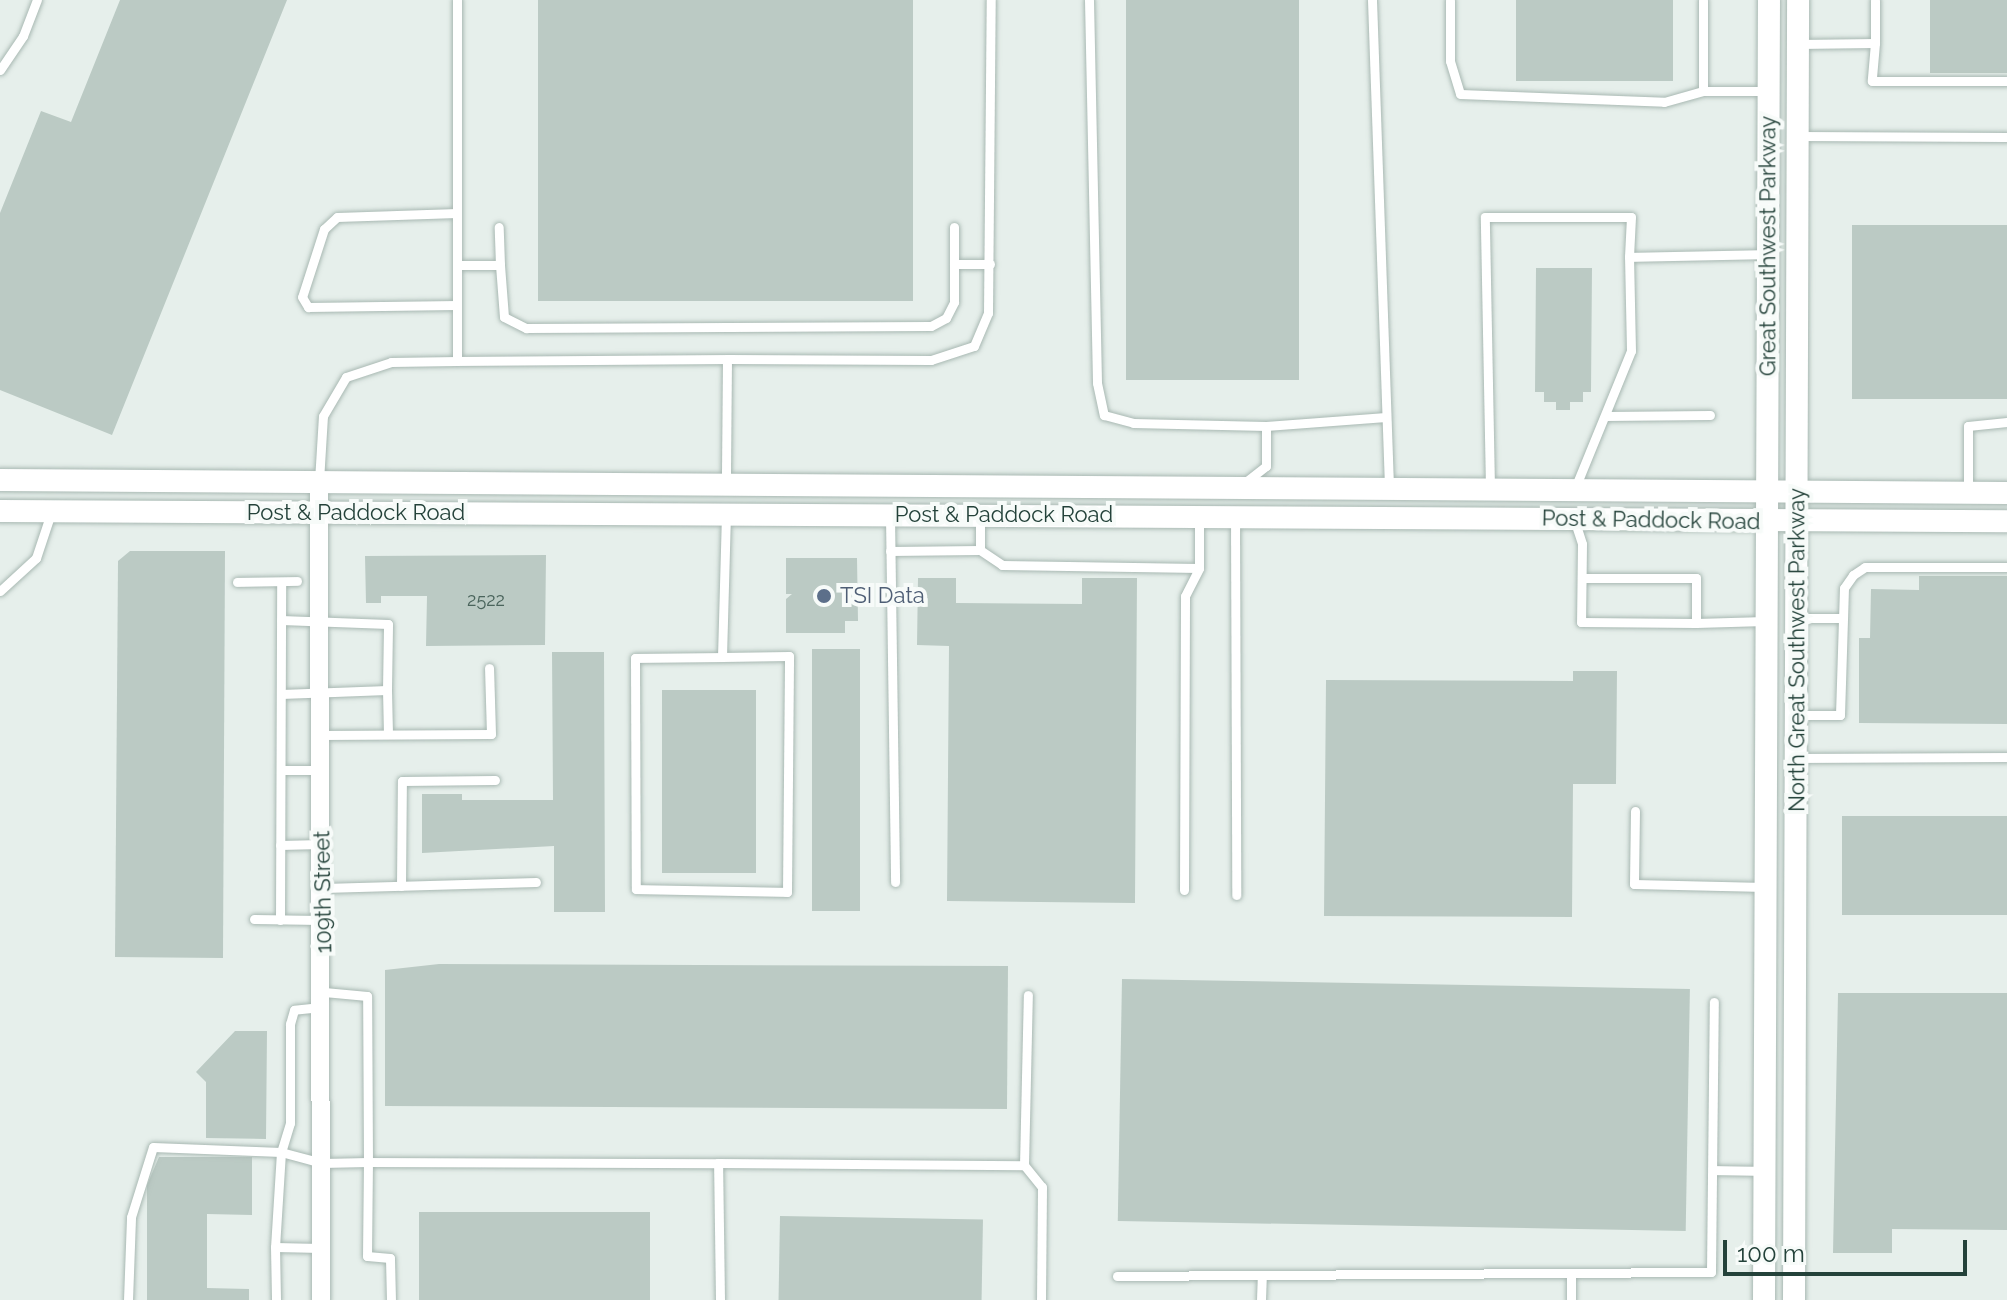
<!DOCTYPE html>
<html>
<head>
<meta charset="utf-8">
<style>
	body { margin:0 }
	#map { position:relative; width:2007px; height:1300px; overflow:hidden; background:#e6efeb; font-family:Raleway,sans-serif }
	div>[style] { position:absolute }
	.building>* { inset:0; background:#bbcac4; transform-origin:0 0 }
	.roads { filter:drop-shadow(0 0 2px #a8b8b2) drop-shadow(0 0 2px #a8b8b2) }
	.service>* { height:9px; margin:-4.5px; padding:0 4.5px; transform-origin:4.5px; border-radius:4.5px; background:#fff }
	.minor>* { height:18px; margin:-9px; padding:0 9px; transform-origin:9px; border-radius:9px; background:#fff }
	.tertiary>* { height:22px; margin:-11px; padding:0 11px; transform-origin:11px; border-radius:11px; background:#fff }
	.dots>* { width:22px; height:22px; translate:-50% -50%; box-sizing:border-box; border:4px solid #f7fbf9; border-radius:50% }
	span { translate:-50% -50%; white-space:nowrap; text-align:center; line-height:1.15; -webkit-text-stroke:8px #f7fbf9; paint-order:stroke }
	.number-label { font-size:18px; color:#4a645c }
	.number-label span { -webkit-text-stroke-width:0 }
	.street-label { font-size:22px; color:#24423a }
	.service-label { font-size:22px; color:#4e5e75 }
	.left { translate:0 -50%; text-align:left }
	.scale { position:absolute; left:1723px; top:1240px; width:244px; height:36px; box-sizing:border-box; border:4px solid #24423a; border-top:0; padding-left:10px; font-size:24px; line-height:28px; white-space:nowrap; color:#24423a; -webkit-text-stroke:6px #f7fbf9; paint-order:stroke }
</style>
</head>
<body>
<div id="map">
	<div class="building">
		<div style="clip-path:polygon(120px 0,287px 0,112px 435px,0 390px,0 213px,41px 111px,71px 122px)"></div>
		<div style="left:538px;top:0;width:375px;height:301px"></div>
		<div style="left:1126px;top:0;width:173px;height:380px"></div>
		<div style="left:1516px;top:0;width:157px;height:81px"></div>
		<div style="left:1930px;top:0;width:77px;height:73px"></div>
		<div style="left:1852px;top:225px;width:155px;height:174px"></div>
		<div style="clip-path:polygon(1536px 268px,1592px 268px,1591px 392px,1583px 392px,1583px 402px,1570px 402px,1570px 410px,1556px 410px,1556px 402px,1544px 402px,1544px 392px,1535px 392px)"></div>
		<div style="clip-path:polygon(130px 551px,225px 551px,223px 958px,115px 957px,118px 561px)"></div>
		<div style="clip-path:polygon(546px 555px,545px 645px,426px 646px,427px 596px,381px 596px,381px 603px,366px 603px,365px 556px)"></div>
		<div style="clip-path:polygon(786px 558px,857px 558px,858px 621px,845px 621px,845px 633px,786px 633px,786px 599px,792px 594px,786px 594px)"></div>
		<div style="clip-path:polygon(1919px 576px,2007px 576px,2007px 724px,1859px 723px,1859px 638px,1870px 638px,1871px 589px,1919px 590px)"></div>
		<div style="clip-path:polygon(918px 578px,956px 578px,956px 603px,1082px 604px,1082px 578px,1137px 578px,1135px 903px,947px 901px,949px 646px,917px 645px)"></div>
		<div style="left:860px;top:649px;width:262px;height:48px;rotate:90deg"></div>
		<div style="clip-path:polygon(552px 652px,604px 652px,605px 912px,554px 912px,554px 846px,422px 853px,422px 794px,462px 794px,462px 800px,553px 800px)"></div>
		<div style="clip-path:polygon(1573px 671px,1617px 671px,1616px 784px,1573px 784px,1572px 917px,1324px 916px,1326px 680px,1573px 681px)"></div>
		<div style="left:756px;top:690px;width:183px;height:94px;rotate:90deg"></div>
		<div style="left:1842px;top:816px;width:165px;height:99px"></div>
		<div style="clip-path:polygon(439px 964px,1008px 966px,1007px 1109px,385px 1106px,385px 970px)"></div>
		<div style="left:1122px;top:979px;width:568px;height:242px;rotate:1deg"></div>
		<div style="clip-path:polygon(1838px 993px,2007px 993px,2007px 1230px,1892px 1229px,1892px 1253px,1833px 1253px)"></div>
		<div style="clip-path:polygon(235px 1031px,267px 1031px,266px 1139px,206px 1138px,206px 1082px,196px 1072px)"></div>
		<div style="clip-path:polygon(159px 1157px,252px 1157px,252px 1215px,207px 1214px,207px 1288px,249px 1289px,249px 1300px,147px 1300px,147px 1185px)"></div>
		<div style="left:419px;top:1212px;width:231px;height:88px"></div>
		<div style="left:780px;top:1216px;width:203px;height:84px;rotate:1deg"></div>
	</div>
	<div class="roads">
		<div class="service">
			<div style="left:1089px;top:0;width:383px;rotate:88.8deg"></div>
			<div style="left:1097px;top:383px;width:33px;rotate:78deg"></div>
			<div style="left:1104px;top:415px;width:30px;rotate:15deg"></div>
			<div style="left:1133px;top:423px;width:133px;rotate:1.3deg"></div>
			<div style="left:1266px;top:426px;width:40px;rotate:90deg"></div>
			<div style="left:1266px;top:466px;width:28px;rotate:142deg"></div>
			<div style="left:1372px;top:0;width:488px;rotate:88deg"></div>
			<div style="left:1450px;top:0;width:61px;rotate:90deg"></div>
			<div style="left:1450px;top:61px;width:34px;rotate:73deg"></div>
			<div style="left:1460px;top:94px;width:204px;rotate:2.2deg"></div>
			<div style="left:1664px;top:102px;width:41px;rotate:-15.8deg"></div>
			<div style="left:1703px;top:0;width:91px;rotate:90deg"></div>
			<div style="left:1703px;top:91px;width:65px"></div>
			<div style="left:1875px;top:43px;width:38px;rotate:95deg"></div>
			<div style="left:1872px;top:81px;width:135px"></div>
			<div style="left:1798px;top:44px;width:77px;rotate:-0.7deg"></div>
			<div style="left:1875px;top:43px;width:43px;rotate:-90deg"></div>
			<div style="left:0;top:70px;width:41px;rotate:-55.9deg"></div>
			<div style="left:23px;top:36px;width:39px;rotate:-69deg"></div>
			<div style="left:1798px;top:136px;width:209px;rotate:0.3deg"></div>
			<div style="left:457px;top:213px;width:120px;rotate:178.1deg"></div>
			<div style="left:337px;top:217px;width:18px;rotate:137deg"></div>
			<div style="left:324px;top:229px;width:71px;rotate:107.9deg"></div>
			<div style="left:302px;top:297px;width:12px;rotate:59deg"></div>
			<div style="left:308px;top:307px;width:149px;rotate:-0.8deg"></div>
			<div style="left:954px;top:264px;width:36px"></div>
			<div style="left:457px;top:265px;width:43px"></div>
			<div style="left:500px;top:265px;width:38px;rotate:-92deg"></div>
			<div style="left:500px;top:265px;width:52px;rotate:85.6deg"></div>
			<div style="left:504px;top:317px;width:25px;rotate:27deg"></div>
			<div style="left:526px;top:328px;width:405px;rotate:-0.3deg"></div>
			<div style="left:931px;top:326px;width:17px;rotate:-28deg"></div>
			<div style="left:946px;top:318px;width:18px;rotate:-63deg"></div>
			<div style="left:954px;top:302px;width:75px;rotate:-90deg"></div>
			<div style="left:727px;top:359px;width:204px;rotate:0.3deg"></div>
			<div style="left:931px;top:360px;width:45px;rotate:-18deg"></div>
			<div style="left:974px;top:346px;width:36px;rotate:-67deg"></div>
			<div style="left:988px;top:313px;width:313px;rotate:-89.5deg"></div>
			<div style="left:457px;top:361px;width:270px;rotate:-0.4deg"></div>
			<div style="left:727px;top:359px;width:126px;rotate:90.5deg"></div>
			<div style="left:1605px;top:416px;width:105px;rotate:-0.5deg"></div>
			<div style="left:1266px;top:426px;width:120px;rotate:-4.3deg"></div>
			<div style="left:319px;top:481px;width:65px;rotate:-86.5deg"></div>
			<div style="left:323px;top:416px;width:45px;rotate:-59.5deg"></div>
			<div style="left:346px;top:377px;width:47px;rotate:-18.4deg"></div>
			<div style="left:391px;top:362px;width:66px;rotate:-0.9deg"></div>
			<div style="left:457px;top:361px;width:361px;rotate:-90deg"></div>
			<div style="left:1490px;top:488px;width:271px;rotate:-91.1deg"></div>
			<div style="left:1485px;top:217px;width:146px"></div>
			<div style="left:1631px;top:217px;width:40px;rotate:92.9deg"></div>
			<div style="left:1575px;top:488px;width:148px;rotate:-67.8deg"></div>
			<div style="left:1631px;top:351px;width:94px;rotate:-91.2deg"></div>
			<div style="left:1629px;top:257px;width:138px;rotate:-1.2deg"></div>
			<div style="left:1968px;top:494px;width:68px;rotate:-90deg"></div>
			<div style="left:1968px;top:426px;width:39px;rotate:-6deg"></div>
			<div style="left:890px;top:516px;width:366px;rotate:89.2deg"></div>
			<div style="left:1235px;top:517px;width:378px;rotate:89.8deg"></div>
			<div style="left:1574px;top:519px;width:26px;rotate:72deg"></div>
			<div style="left:1582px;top:544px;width:78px;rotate:90.7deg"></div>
			<div style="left:1581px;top:622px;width:115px;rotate:0.5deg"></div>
			<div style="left:1696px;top:623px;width:45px;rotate:-90deg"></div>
			<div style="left:1696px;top:578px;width:114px;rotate:180deg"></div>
			<div style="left:980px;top:550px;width:27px;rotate:34deg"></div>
			<div style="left:1002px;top:565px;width:197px;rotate:0.9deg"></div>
			<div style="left:1199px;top:568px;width:49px;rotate:-90deg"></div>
			<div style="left:890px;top:551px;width:90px;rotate:-0.6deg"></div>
			<div style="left:980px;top:550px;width:35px;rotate:-90deg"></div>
			<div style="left:237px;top:582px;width:60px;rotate:-1deg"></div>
			<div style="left:0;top:591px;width:49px;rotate:-42.5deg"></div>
			<div style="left:36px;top:558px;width:47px;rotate:-71.6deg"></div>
			<div style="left:1797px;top:618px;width:46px"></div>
			<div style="left:1696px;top:623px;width:69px;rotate:-1.7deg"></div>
			<div style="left:722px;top:657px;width:87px;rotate:179.3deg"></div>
			<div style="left:635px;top:658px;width:231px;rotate:89.8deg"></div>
			<div style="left:636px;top:889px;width:151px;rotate:1.1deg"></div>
			<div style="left:787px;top:892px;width:236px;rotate:-89.5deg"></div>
			<div style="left:789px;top:656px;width:67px;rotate:179.1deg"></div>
			<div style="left:722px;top:657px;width:140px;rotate:-88.4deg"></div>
			<div style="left:387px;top:690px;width:44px;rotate:88.7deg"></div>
			<div style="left:281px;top:694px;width:106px;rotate:-2.2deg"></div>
			<div style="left:387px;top:690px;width:66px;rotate:-89.1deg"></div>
			<div style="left:388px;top:624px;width:107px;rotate:-177.9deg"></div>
			<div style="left:1797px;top:715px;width:43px"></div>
			<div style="left:1840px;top:715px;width:127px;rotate:-88.2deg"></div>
			<div style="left:1844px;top:588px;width:16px;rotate:-55deg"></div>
			<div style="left:1853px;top:575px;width:14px;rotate:-34deg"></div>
			<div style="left:1865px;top:567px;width:142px"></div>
			<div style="left:322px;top:735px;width:169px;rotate:-0.3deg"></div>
			<div style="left:491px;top:734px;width:66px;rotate:-91.7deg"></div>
			<div style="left:1797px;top:758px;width:210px;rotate:-0.3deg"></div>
			<div style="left:281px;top:770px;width:40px"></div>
			<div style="left:1635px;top:811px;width:73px;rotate:90.8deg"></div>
			<div style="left:1634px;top:884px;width:131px;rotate:1.3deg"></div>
			<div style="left:280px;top:845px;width:41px;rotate:-1.4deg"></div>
			<div style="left:401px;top:886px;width:105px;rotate:-89.5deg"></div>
			<div style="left:402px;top:781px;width:93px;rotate:-0.6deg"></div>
			<div style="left:323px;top:888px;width:213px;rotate:-1.6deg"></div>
			<div style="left:1184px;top:890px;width:294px;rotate:-89.8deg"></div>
			<div style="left:1185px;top:596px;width:31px;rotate:-63deg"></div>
			<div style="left:254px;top:919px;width:66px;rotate:0.9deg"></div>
			<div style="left:280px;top:920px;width:338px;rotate:-89.8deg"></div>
			<div style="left:321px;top:1007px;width:27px;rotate:174deg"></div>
			<div style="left:294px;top:1010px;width:15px;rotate:106deg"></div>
			<div style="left:290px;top:1024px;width:99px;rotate:90deg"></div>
			<div style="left:290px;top:1123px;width:30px;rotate:107deg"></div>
			<div style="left:281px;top:1152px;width:95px;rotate:93.6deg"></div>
			<div style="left:275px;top:1247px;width:46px;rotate:1.2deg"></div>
			<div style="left:1024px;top:1165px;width:170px;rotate:-88.7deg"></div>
			<div style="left:1713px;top:1170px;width:51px;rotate:1.1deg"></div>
			<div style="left:275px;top:1247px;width:53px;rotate:88.9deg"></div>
			<div style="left:1571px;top:1274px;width:26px;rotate:90deg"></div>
			<div style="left:1117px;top:1276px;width:594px;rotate:-0.39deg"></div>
			<div style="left:1711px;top:1272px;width:270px;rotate:-89.4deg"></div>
			<div style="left:128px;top:1300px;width:83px;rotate:-87.9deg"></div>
			<div style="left:131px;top:1217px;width:73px;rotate:-72.6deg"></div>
			<div style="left:153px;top:1147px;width:128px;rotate:2.2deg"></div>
			<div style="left:281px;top:1152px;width:42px;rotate:15deg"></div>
			<div style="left:322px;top:1163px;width:46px;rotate:-1.2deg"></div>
			<div style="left:368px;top:1162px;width:166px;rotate:-90.3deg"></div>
			<div style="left:367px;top:996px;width:43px;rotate:-174.7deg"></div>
			<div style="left:391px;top:1300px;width:42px;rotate:-91.4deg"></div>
			<div style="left:390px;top:1258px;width:23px;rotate:-175deg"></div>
			<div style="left:367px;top:1256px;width:94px;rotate:-89.4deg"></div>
			<div style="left:368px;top:1162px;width:350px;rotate:0.2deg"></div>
			<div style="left:720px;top:1300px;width:137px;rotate:-90.8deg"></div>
			<div style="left:718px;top:1163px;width:306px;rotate:0.4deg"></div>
			<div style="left:1024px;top:1165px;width:28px;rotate:51deg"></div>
			<div style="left:1042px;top:1187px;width:113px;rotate:90.5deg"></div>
			<div style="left:1261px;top:1300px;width:24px;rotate:-88deg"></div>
		</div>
		<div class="minor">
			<div style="left:319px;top:484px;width:816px;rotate:89.86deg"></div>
		</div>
		<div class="tertiary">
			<div style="left:0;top:480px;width:2007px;rotate:0.37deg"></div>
			<div style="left:0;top:511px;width:2007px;rotate:0.29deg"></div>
			<div style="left:1764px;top:1300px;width:1300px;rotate:-89.78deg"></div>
			<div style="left:1794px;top:1300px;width:1300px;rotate:-89.82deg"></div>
		</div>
	</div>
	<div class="dots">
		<div style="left:824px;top:596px;background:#5c6f8a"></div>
	</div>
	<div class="number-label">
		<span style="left:486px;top:600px">2522</span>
	</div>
	<div class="street-label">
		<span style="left:1768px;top:246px;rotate:-90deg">Great Southwest Parkway</span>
		<span style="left:356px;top:513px">Post &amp; Paddock Road</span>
		<span style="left:1004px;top:515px">Post &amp; Paddock Road</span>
		<span style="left:1651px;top:520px;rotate:1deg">Post &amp; Paddock Road</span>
		<span style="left:1797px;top:650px;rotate:-90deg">North Great Southwest Parkway</span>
		<span style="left:323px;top:892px;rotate:-91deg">109th Street</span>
	</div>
	<div class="service-label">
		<span class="left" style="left:840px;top:596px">TSI Data</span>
	</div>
	<div class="scale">100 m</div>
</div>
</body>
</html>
